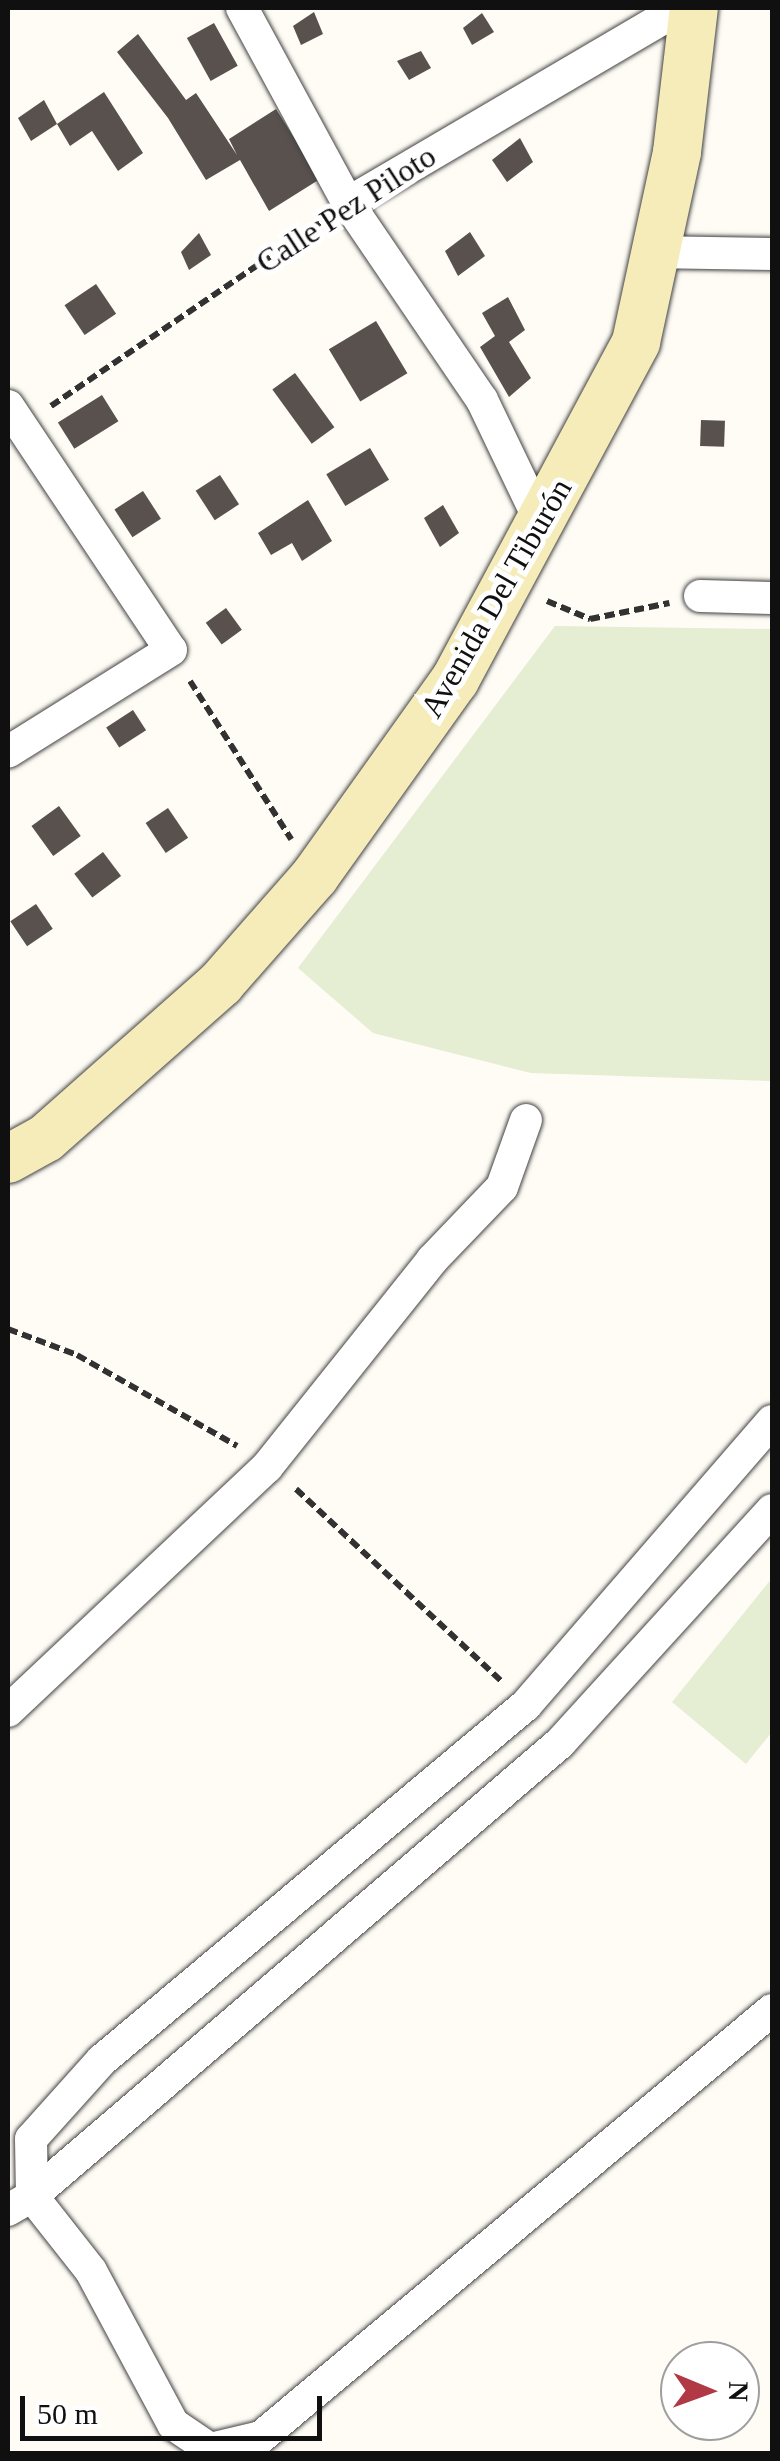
<!DOCTYPE html>
<html>
<head>
<meta charset="utf-8">
<style>
	body { margin:0 }
	#map { position:relative; width:780px; height:2461px; overflow:hidden; background:#fefcf5; font-family:Georgia,serif }
	div>[style] { position:absolute }
	.pitch>* { inset:0; background:#e5edd3 }
	.building>* { inset:0; background:#58514e; transform-origin:0 0 }
	.path>* { height:6px; margin-top:-3px; transform-origin:0; background:repeating-linear-gradient(90deg,#323232 0 10px,transparent 0 15px) }
	.roads { filter:drop-shadow(0 0 2px #434343) drop-shadow(0 0 2px #434343) }
	.street>* { height:32px; margin:-16px; padding:0 16px; transform-origin:16px; border-radius:16px; background:#fff }
	.secondary>* { height:48px; margin:-24px; padding:0 24px; transform-origin:24px; border-radius:24px; background:#f5ecb9 }
	span { translate:-50% -50%; white-space:nowrap; text-align:center; line-height:1.15; -webkit-text-stroke:10px #fff; paint-order:stroke }
	.street-label { font-size:32px; color:#101010 }
	.frame { position:absolute; inset:0; border:10px solid #101010; pointer-events:none }
	.north { position:absolute; left:660px; top:2341px; width:100px; height:100px; box-sizing:border-box; background:#fff; border:2px solid #9f9f9f; border-radius:50%; rotate:91deg; font-size:28px; font-weight:700; line-height:40px; text-align:center; color:#101010 }
	.north::after { content:''; display:block; margin:auto; width:35px; height:45px; background:#b03945; clip-path:polygon(50% 0,100% 100%,50% 72%,0 100%) }
	.scale { position:absolute; left:20px; top:2396px; width:302px; height:45px; box-sizing:border-box; border:5px solid #101010; border-top:0; padding-left:12px; font-size:30px; line-height:35px; white-space:nowrap; color:#101010; -webkit-text-stroke:8px #fff; paint-order:stroke }
</style>
</head>
<body>
<div id="map">
	<div class="pitch">
		<div style="clip-path:polygon(555px 626px,772px 629px,772px 1081px,531px 1073px,373px 1033px,298px 968px)"></div>
		<div style="clip-path:polygon(772px 1578px,772px 1732px,746px 1764px,672px 1702px)"></div>
	</div>
	<div class="building">
		<div style="clip-path:polygon(314px 12px,323px 34px,301px 45px,293px 26px)"></div>
		<div style="clip-path:polygon(482px 13px,494px 32px,472px 45px,463px 28px)"></div>
		<div style="left:214px;top:23px;width:49px;height:31px;rotate:61deg"></div>
		<div style="clip-path:polygon(138px 34px,186px 100px,196px 93px,237px 155px,229px 139px,276px 109px,320px 179px,269px 211px,240px 160px,206px 180px,168px 118px,117px 52px)"></div>
		<div style="clip-path:polygon(421px 51px,431px 68px,409px 80px,397px 61px)"></div>
		<div style="clip-path:polygon(104px 92px,143px 153px,118px 171px,92px 131px,70px 146px,57px 124px)"></div>
		<div style="clip-path:polygon(44px 100px,57px 124px,31px 141px,18px 118px)"></div>
		<div style="clip-path:polygon(520px 138px,533px 162px,507px 182px,492px 160px)"></div>
		<div style="clip-path:polygon(470px 232px,485px 256px,458px 276px,445px 251px)"></div>
		<div style="clip-path:polygon(199px 233px,211px 255px,189px 270px,181px 252px)"></div>
		<div style="left:96px;top:284px;width:36px;height:38px;rotate:56deg"></div>
		<div style="clip-path:polygon(508px 297px,525px 330px,509px 342px,531px 378px,509px 397px,480px 347px,495px 336px,482px 313px)"></div>
		<div style="left:376px;top:321px;width:61px;height:55px;rotate:59deg"></div>
		<div style="left:295px;top:373px;width:67px;height:28px;rotate:54deg"></div>
		<div style="left:102px;top:395px;width:31px;height:52px;rotate:58deg"></div>
		<div style="left:701px;top:420px;width:24px;height:26px;rotate:2deg"></div>
		<div style="left:370px;top:448px;width:37px;height:51px;rotate:59deg"></div>
		<div style="left:220px;top:475px;width:35px;height:29px;rotate:57deg"></div>
		<div style="left:143px;top:491px;width:33px;height:34px;rotate:57deg"></div>
		<div style="clip-path:polygon(308px 500px,332px 541px,302px 561px,292px 543px,271px 555px,258px 533px)"></div>
		<div style="clip-path:polygon(443px 505px,459px 533px,440px 547px,424px 518px)"></div>
		<div style="left:226px;top:608px;width:27px;height:25px;rotate:54deg"></div>
		<div style="left:133px;top:710px;width:24px;height:32px;rotate:57deg"></div>
		<div style="left:59px;top:806px;width:37px;height:34px;rotate:54deg"></div>
		<div style="left:168px;top:808px;width:36px;height:27px;rotate:56deg"></div>
		<div style="left:103px;top:852px;width:30px;height:36px;rotate:53deg"></div>
		<div style="left:36px;top:904px;width:30px;height:31px;rotate:56deg"></div>
	</div>
	<div class="path">
		<div style="left:51px;top:406px;width:328px;rotate:-34.3deg"></div>
		<div style="left:547px;top:601px;width:47px;rotate:22.7deg"></div>
		<div style="left:590px;top:619px;width:81px;rotate:-11.4deg"></div>
		<div style="left:190px;top:681px;width:188px;rotate:57.4deg"></div>
		<div style="left:8px;top:1329px;width:74px;rotate:20.6deg"></div>
		<div style="left:77px;top:1355px;width:184px;rotate:29.6deg"></div>
		<div style="left:296px;top:1489px;width:282px;rotate:43.1deg"></div>
	</div>
	<div class="roads">
		<div class="street">
			<div style="left:242px;top:8px;width:222px;rotate:61.5deg"></div>
			<div style="left:348px;top:203px;width:238px;rotate:55.8deg"></div>
			<div style="left:482px;top:400px;width:139px;rotate:64.4deg"></div>
			<div style="left:348px;top:203px;width:385px;rotate:-30.4deg"></div>
			<div style="left:650px;top:252px;width:122px;rotate:0.9deg"></div>
			<div style="left:8px;top:406px;width:293px;rotate:56.3deg"></div>
			<div style="left:171px;top:650px;width:192px;rotate:148deg"></div>
			<div style="left:700px;top:596px;width:72px;rotate:1.6deg"></div>
			<div style="left:772px;top:1421px;width:376px;rotate:130.9deg"></div>
			<div style="left:526px;top:1705px;width:553px;rotate:140.06deg"></div>
			<div style="left:102px;top:2060px;width:106px;rotate:131.9deg"></div>
			<div style="left:31px;top:2139px;width:57px;rotate:89deg"></div>
			<div style="left:32px;top:2196px;width:95px;rotate:51.8deg"></div>
			<div style="left:91px;top:2271px;width:174px;rotate:61.8deg"></div>
			<div style="left:173px;top:2424px;width:45px;rotate:34deg"></div>
			<div style="left:210px;top:2449px;width:52px;rotate:-13.2deg"></div>
			<div style="left:261px;top:2437px;width:666px;rotate:-39.88deg"></div>
			<div style="left:8px;top:1711px;width:356px;rotate:-43.3deg"></div>
			<div style="left:267px;top:1467px;width:265px;rotate:-51.4deg"></div>
			<div style="left:432px;top:1260px;width:101px;rotate:-46.2deg"></div>
			<div style="left:502px;top:1187px;width:71px;rotate:-70.3deg"></div>
			<div style="left:8px;top:2210px;width:28px;rotate:-30deg"></div>
			<div style="left:32px;top:2196px;width:696px;rotate:-40.63deg"></div>
			<div style="left:560px;top:1743px;width:315px;rotate:-47.7deg"></div>
		</div>
		<div class="secondary">
			<div style="left:8px;top:1159px;width:43px;rotate:-28.9deg"></div>
			<div style="left:46px;top:1138px;width:234px;rotate:-41.5deg"></div>
			<div style="left:221px;top:983px;width:142px;rotate:-48.7deg"></div>
			<div style="left:315px;top:876px;width:241px;rotate:-54.5deg"></div>
			<div style="left:455px;top:680px;width:383px;rotate:-61.8deg"></div>
			<div style="left:636px;top:342px;width:194px;rotate:-77.8deg"></div>
			<div style="left:677px;top:152px;width:145px;rotate:-83.3deg"></div>
		</div>
	</div>
	<div class="street-label">
		<span style="left:346px;top:209px;rotate:-33deg">Calle Pez Piloto</span>
		<span style="left:496px;top:598px;rotate:-60deg">Avenida Del Tiburón</span>
	</div>
	<div class="frame"></div>
	<div class="north">N</div>
	<div class="scale">50 m</div>
</div>
</body>
</html>
